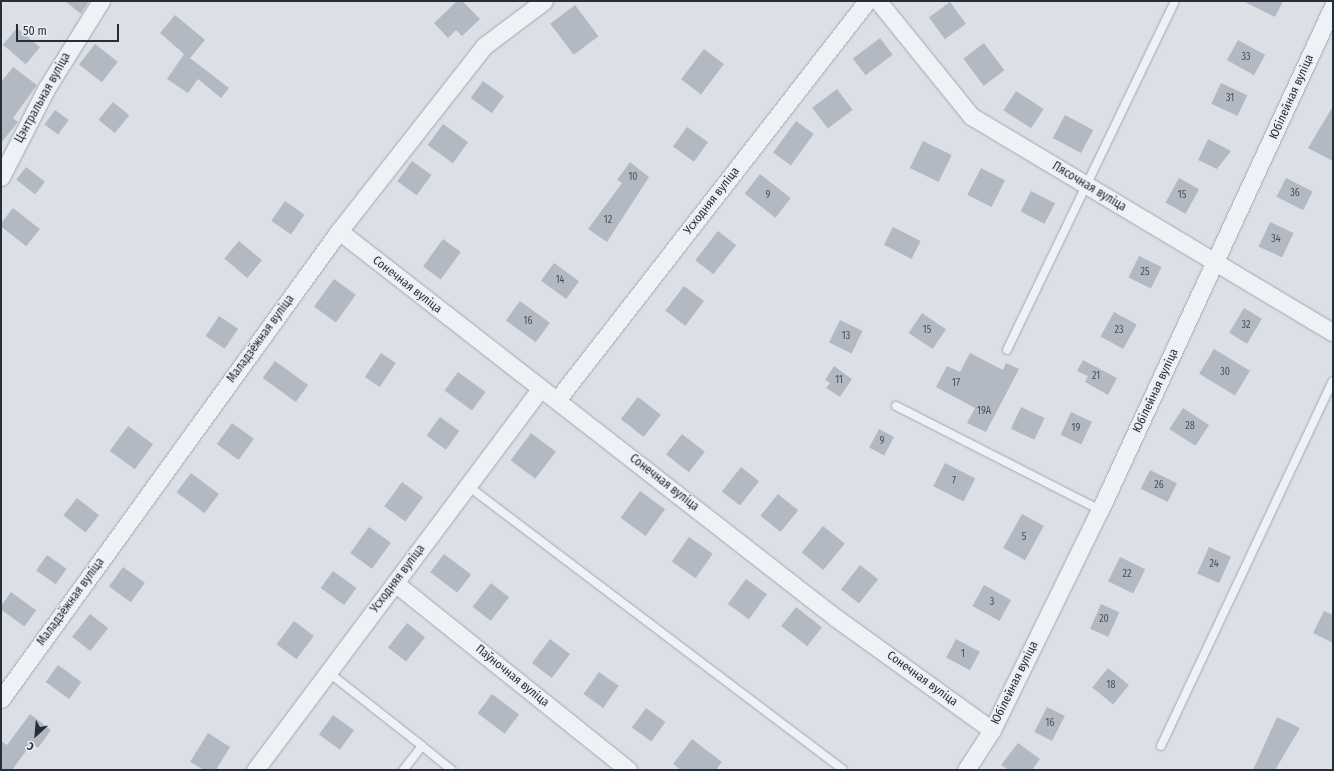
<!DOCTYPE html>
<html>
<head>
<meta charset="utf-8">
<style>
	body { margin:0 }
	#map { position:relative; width:1334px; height:771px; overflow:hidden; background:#dce0e6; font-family:"Fira Sans Condensed",sans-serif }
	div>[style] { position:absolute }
	.building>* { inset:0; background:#b3b9c3; transform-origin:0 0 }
	.roads { filter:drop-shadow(0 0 1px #a2a7b0) drop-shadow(0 0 1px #a2a7b0) }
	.service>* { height:8px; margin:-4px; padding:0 4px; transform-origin:4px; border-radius:4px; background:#eef1f5 }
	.minor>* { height:17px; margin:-8.5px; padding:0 8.5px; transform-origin:8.5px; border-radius:8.5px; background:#eef1f5 }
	span { translate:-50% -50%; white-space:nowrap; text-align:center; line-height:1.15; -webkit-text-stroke:3px #ebeff4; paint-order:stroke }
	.number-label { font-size:10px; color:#49515e }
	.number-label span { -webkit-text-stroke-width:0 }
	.street-label { font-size:12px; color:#262e3c }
	.frame { position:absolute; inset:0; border:2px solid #262e3c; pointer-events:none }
	.north { position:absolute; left:16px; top:715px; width:40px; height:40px; -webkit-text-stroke:3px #ebeff4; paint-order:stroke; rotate:206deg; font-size:11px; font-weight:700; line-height:16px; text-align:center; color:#262e3c }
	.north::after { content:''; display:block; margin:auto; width:14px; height:18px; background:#262e3c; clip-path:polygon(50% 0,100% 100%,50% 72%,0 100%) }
	.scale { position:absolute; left:16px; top:24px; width:103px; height:18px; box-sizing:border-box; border:2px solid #262e3c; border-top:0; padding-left:5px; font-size:12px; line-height:14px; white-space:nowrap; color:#262e3c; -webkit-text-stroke:3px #ebeff4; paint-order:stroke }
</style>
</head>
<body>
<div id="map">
	<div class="building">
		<div style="clip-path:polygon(65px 1px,89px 1px,81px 14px)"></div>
		<div style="clip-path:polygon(457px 1px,462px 1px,480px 19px,462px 36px,456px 30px,448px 38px,434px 23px)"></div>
		<div style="clip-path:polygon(1243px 1px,1283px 1px,1275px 17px)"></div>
		<div style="left:950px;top:2px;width:27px;height:26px;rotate:54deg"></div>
		<div style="left:575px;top:5px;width:39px;height:31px;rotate:53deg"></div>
		<div style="clip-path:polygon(175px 15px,205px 40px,190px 58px,229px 88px,221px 98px,198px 79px,188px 93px,167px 79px,184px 54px,160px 33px)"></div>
		<div style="left:17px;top:28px;width:30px;height:22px;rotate:40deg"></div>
		<div style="left:880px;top:38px;width:21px;height:34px;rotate:53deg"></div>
		<div style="left:1238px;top:40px;width:31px;height:23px;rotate:29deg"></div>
		<div style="left:984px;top:43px;width:34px;height:26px;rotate:53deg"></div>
		<div style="left:95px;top:44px;width:29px;height:26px;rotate:38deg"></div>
		<div style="left:704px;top:49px;width:25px;height:38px;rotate:37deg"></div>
		<div style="clip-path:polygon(13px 67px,37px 85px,13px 118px,18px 122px,1px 143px,1px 82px)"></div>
		<div style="left:483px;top:81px;width:26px;height:21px;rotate:36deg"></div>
		<div style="left:1221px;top:83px;width:29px;height:23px;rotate:25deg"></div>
		<div style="left:837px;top:89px;width:26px;height:31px;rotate:53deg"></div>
		<div style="left:1016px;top:91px;width:33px;height:23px;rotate:33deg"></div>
		<div style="left:113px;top:102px;width:21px;height:23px;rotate:39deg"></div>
		<div style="clip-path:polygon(1333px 106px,1333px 161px,1308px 148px)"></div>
		<div style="left:55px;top:110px;width:17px;height:18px;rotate:36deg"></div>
		<div style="left:1065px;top:115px;width:32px;height:26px;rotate:28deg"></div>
		<div style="left:796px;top:121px;width:22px;height:39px;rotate:36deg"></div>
		<div style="left:443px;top:124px;width:31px;height:26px;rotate:36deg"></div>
		<div style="left:687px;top:127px;width:26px;height:24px;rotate:36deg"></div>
		<div style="clip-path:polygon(1208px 139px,1231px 151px,1217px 169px,1198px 160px)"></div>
		<div style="left:923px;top:141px;width:32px;height:30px;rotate:26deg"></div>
		<div style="left:412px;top:161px;width:24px;height:25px;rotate:36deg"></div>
		<div style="clip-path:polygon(630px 162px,649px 177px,607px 242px,588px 229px,622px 183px,617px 180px)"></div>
		<div style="left:26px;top:167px;width:24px;height:16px;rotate:38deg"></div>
		<div style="left:981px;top:168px;width:27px;height:30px;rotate:27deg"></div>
		<div style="left:760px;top:174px;width:39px;height:25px;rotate:38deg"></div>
		<div style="left:1179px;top:178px;width:23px;height:28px;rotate:29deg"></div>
		<div style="left:1286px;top:178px;width:30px;height:21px;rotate:27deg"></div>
		<div style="left:1031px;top:191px;width:27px;height:23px;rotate:27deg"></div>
		<div style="left:285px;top:201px;width:24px;height:24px;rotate:35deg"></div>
		<div style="left:13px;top:208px;width:34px;height:22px;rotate:38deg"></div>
		<div style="left:1270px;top:222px;width:26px;height:27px;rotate:25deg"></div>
		<div style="left:893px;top:227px;width:31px;height:20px;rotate:27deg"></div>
		<div style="left:718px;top:231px;width:23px;height:37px;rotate:38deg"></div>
		<div style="left:443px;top:239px;width:22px;height:34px;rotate:36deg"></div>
		<div style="left:239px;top:241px;width:30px;height:23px;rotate:40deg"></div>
		<div style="left:1139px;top:256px;width:25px;height:24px;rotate:26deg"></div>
		<div style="left:554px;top:263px;width:31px;height:22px;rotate:36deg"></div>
		<div style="left:334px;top:279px;width:27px;height:34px;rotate:36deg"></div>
		<div style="left:684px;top:286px;width:25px;height:31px;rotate:37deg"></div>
		<div style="left:520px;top:301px;width:37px;height:24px;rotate:36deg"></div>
		<div style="left:1244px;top:308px;width:21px;height:29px;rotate:31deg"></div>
		<div style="left:1114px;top:312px;width:26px;height:28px;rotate:29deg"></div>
		<div style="left:922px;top:313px;width:29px;height:24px;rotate:34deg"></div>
		<div style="left:219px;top:316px;width:23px;height:24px;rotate:34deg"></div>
		<div style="left:840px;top:320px;width:25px;height:25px;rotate:26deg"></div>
		<div style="left:1214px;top:349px;width:42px;height:29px;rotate:31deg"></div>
		<div style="left:381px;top:353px;width:18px;height:29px;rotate:34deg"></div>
		<div style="clip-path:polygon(970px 353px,1003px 370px,1006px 363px,1019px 369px,986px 432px,967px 423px,975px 408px,936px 387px,947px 366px,960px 372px)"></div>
		<div style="clip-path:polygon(1083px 360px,1117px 378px,1108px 395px,1085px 382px,1088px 376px,1077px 371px)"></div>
		<div style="left:275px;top:361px;width:41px;height:21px;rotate:36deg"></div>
		<div style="clip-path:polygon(834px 366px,852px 379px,840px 397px,826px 388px,830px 383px,825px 380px)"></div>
		<div style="left:458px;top:372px;width:34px;height:23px;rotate:36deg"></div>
		<div style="left:638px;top:397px;width:29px;height:28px;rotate:38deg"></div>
		<div style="left:1021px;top:407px;width:26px;height:24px;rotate:25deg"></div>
		<div style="left:1183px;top:408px;width:31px;height:25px;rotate:33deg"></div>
		<div style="left:1071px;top:412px;width:23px;height:25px;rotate:25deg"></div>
		<div style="left:440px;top:417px;width:24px;height:23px;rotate:36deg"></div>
		<div style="left:232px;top:423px;width:27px;height:26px;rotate:36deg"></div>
		<div style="left:128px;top:426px;width:31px;height:31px;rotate:36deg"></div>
		<div style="left:879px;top:429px;width:17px;height:21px;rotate:28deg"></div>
		<div style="left:531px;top:433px;width:31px;height:34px;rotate:37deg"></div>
		<div style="left:682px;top:434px;width:29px;height:26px;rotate:38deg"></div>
		<div style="left:945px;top:463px;width:34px;height:26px;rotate:27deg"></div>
		<div style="left:741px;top:467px;width:23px;height:31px;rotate:38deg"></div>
		<div style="left:1150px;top:470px;width:30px;height:21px;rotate:26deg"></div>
		<div style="left:191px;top:473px;width:35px;height:24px;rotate:37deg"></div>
		<div style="left:402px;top:482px;width:26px;height:30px;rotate:36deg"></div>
		<div style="left:640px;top:491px;width:31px;height:33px;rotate:36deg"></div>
		<div style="left:778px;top:494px;width:26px;height:28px;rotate:39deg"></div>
		<div style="left:77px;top:498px;width:28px;height:22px;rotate:38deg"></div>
		<div style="left:1022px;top:514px;width:25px;height:39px;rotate:29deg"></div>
		<div style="left:823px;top:526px;width:28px;height:34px;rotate:39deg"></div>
		<div style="left:369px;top:527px;width:27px;height:32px;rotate:36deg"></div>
		<div style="left:689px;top:537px;width:29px;height:30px;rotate:35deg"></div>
		<div style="left:1209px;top:547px;width:24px;height:29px;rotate:24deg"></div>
		<div style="left:444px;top:554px;width:34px;height:23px;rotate:37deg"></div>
		<div style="left:47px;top:555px;width:24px;height:19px;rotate:35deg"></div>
		<div style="left:1120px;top:557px;width:28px;height:27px;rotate:26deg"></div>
		<div style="left:860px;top:565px;width:23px;height:31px;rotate:38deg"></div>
		<div style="left:123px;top:567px;width:27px;height:24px;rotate:36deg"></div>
		<div style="left:333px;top:571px;width:29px;height:21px;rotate:36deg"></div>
		<div style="left:746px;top:579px;width:26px;height:31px;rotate:36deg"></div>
		<div style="left:491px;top:583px;width:23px;height:30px;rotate:38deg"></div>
		<div style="left:984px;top:585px;width:31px;height:24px;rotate:29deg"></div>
		<div style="left:11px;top:592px;width:31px;height:20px;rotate:36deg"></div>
		<div style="left:1101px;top:604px;width:20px;height:27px;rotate:24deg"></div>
		<div style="left:796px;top:607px;width:33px;height:24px;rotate:38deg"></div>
		<div style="clip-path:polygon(1324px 611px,1333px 615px,1333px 643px,1313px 633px)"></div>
		<div style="left:90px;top:614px;width:23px;height:29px;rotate:38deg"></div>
		<div style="left:294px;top:621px;width:25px;height:29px;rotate:37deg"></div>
		<div style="left:407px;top:623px;width:23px;height:31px;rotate:38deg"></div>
		<div style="left:550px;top:639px;width:25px;height:30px;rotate:37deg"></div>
		<div style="left:956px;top:639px;width:27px;height:21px;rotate:28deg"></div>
		<div style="left:58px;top:665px;width:29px;height:21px;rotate:36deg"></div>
		<div style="left:1108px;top:668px;width:27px;height:25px;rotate:39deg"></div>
		<div style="left:599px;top:672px;width:24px;height:27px;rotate:35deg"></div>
		<div style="left:492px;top:694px;width:34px;height:24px;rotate:37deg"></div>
		<div style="left:1047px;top:707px;width:20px;height:28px;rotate:27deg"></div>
		<div style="left:646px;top:708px;width:24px;height:24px;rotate:36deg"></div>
		<div style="clip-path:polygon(30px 714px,51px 730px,38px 748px,32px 743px,12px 770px,1px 770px,1px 741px,7px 745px)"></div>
		<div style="left:333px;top:715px;width:26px;height:24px;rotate:36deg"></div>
		<div style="clip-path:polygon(1277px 717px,1300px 728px,1275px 770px,1253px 770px)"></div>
		<div style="clip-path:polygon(208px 733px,230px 747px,216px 770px,204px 770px,190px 762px)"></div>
		<div style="clip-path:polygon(692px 739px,722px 762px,716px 770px,681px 770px,673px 764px)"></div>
		<div style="clip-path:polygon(1018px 743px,1040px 759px,1032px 770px,1009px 770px,1001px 765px)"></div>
	</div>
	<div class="roads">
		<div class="service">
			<div style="left:1007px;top:350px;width:387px;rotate:-64.3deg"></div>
			<div style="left:896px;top:406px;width:229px;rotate:27deg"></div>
			<div style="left:468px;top:486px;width:470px;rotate:37.1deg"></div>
			<div style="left:328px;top:672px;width:120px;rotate:38.2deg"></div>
			<div style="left:422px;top:746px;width:31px;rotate:128deg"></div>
			<div style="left:422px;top:746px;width:38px;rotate:39deg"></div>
			<div style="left:1161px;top:746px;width:403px;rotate:-64.8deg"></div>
		</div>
		<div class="minor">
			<div style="left:878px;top:1px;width:148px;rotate:51deg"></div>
			<div style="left:971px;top:116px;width:422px;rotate:30.9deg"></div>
			<div style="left:1px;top:177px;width:99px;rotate:-62.9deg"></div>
			<div style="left:46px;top:89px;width:104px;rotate:-58deg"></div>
			<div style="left:339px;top:231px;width:630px;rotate:37.91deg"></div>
			<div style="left:836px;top:618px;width:192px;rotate:35.7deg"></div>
			<div style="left:557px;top:400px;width:505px;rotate:-52.15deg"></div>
			<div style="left:395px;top:583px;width:299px;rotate:38.7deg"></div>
			<div style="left:1px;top:699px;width:577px;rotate:-54.16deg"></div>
			<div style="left:339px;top:231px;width:235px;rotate:-51.9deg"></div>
			<div style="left:484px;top:46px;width:75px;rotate:-36.9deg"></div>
			<div style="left:255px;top:770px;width:476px;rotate:-53.2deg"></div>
			<div style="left:966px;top:770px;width:48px;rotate:-57deg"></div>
			<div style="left:992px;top:730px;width:245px;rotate:-63.9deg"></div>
			<div style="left:1100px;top:510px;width:555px;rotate:-65.19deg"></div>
		</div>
	</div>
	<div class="number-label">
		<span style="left:1246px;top:58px">33</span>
		<span style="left:1230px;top:99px">31</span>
		<span style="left:633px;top:178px">10</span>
		<span style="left:1295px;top:194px">36</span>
		<span style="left:768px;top:196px">9</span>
		<span style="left:1182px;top:196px">15</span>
		<span style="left:608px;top:221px">12</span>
		<span style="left:1276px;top:240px">34</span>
		<span style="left:1145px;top:273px">25</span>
		<span style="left:560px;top:281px">14</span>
		<span style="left:528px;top:322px">16</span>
		<span style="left:1246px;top:326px">32</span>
		<span style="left:927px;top:331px">15</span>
		<span style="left:1119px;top:331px">23</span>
		<span style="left:846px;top:337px">13</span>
		<span style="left:1225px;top:373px">30</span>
		<span style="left:1096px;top:377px">21</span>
		<span style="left:839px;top:381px">11</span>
		<span style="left:956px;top:384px">17</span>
		<span style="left:984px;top:412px">19А</span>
		<span style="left:1190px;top:427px">28</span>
		<span style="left:1076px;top:429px">19</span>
		<span style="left:882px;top:442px">9</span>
		<span style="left:954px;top:482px">7</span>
		<span style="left:1159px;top:486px">26</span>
		<span style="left:1024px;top:538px">5</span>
		<span style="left:1214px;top:565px">24</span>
		<span style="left:1127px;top:575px">22</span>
		<span style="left:992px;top:603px">3</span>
		<span style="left:1104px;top:620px">20</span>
		<span style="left:963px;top:655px">1</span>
		<span style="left:1111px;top:686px">18</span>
		<span style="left:1050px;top:724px">16</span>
	</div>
	<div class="street-label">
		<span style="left:1292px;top:97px;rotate:-66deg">Юбілейная вуліца</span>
		<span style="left:43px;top:98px;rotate:-61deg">Цэнтральная вуліца</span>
		<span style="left:1089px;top:187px;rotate:31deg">Пясочная вуліца</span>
		<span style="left:712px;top:201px;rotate:-52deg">Усходняя вуліца</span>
		<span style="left:407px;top:285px;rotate:38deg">Сонечная вуліца</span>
		<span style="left:261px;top:339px;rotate:-54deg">Маладзёжная вуліца</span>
		<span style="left:1156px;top:391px;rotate:-65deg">Юбілейная вуліца</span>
		<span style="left:664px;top:483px;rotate:38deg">Сонечная вуліца</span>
		<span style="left:398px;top:579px;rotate:-53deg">Усходняя вуліца</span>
		<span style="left:71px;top:602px;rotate:-54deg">Маладзёжная вуліца</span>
		<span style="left:512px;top:676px;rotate:39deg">Паўночная вуліца</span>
		<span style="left:922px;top:679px;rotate:36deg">Сонечная вуліца</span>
		<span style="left:1015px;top:683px;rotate:-64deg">Юбілейная вуліца</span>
	</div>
	<div class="frame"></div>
	<div class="north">С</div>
	<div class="scale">50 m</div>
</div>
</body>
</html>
